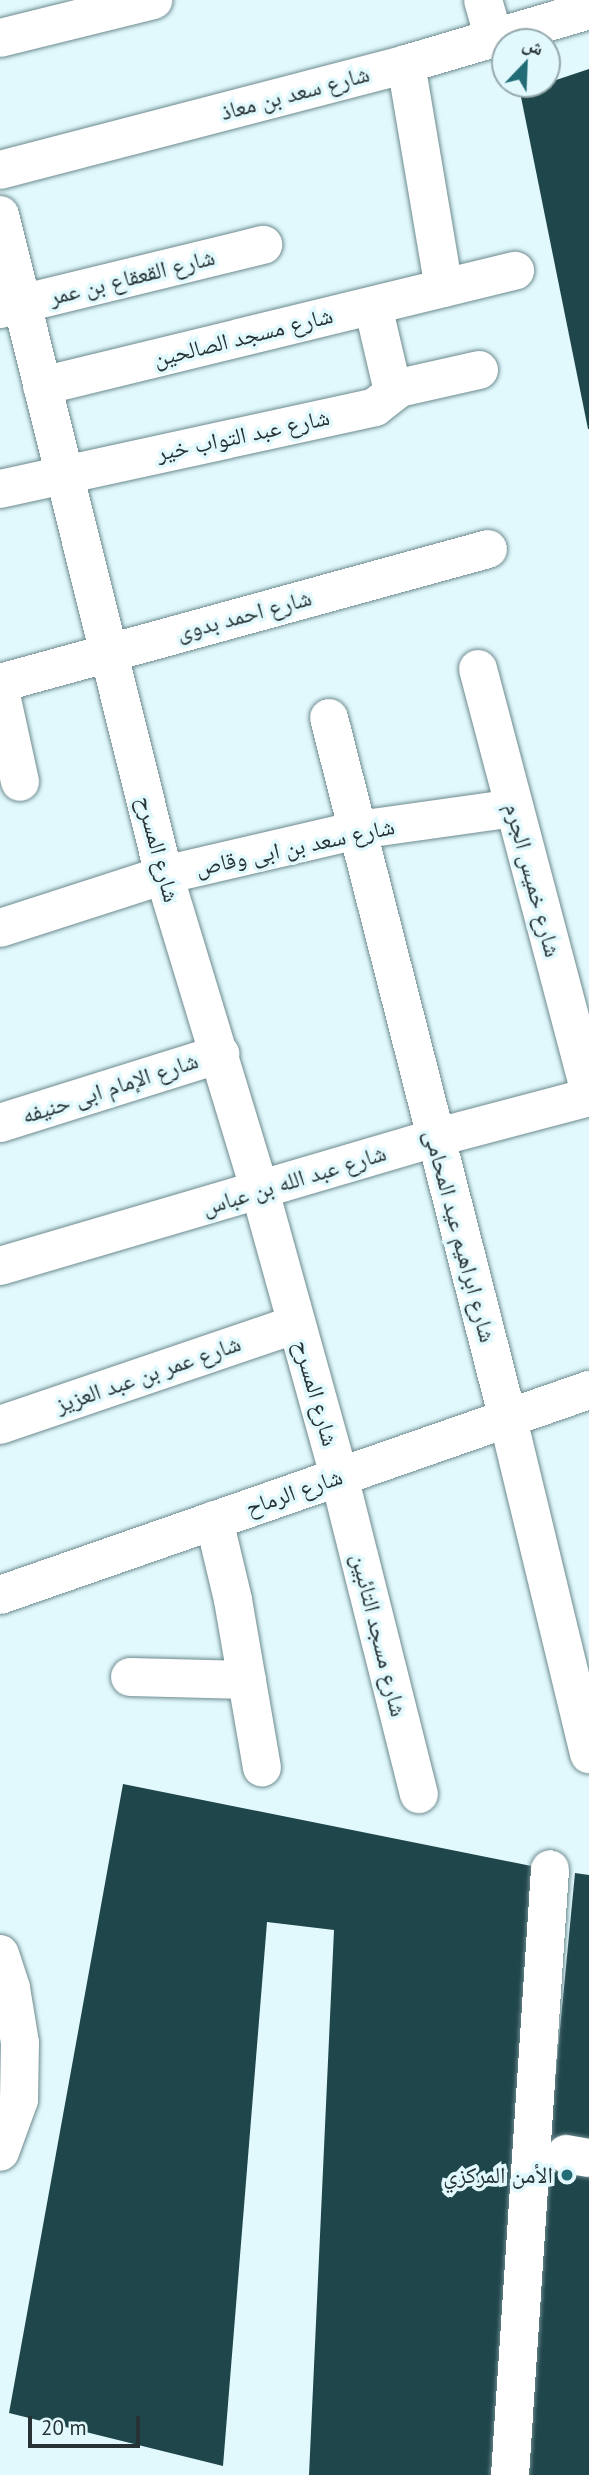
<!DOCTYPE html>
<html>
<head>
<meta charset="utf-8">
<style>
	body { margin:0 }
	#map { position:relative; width:589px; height:2475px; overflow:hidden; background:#e1f9fd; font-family:"PT Sans","Noto Naskh Arabic",sans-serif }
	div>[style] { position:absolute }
	.building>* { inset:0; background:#1f464b }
	.roads { filter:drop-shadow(0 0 2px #6d8a8e) drop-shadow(0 0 2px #6d8a8e) }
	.minor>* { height:38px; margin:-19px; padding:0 19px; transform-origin:19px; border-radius:19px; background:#fff }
	.dots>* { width:19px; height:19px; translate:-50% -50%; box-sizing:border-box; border:4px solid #e1f9fd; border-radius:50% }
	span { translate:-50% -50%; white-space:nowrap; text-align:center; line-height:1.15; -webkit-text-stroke:7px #e1f9fd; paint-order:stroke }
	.street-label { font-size:23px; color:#263234 }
	.poi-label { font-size:23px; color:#263234 }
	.right { translate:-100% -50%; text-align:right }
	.north { position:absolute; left:491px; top:28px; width:70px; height:70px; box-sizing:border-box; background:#e1f9fd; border:2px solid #96a9ad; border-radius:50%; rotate:23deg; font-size:19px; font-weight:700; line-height:28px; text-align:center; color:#263234 }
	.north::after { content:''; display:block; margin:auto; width:24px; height:32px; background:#226c75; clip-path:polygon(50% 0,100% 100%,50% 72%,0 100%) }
	.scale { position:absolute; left:28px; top:2416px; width:112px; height:32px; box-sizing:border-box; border:4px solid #263234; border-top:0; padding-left:9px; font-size:21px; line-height:24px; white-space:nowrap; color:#263234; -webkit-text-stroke:5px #e1f9fd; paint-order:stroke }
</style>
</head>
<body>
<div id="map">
	<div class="building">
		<div style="clip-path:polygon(589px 69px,589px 429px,588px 429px,520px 92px)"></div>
		<div style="clip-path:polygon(123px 1784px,541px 1868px,502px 2475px,309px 2475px,334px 1930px,267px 1922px,223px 2466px,9px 2413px)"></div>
		<div style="clip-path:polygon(575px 1873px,589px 1875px,589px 2475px,517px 2475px)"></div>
	</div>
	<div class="roads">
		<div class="minor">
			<div style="left:483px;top:0;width:41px;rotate:74.2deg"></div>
			<div style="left:0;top:38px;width:158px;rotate:-13.9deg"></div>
			<div style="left:406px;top:64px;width:227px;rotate:80.4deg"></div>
			<div style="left:0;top:170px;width:420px;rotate:-14.6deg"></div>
			<div style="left:406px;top:64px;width:191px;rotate:-16.4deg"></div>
			<div style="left:0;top:215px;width:680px;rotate:76.05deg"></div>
			<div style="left:164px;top:875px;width:330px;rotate:73.1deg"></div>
			<div style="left:260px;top:1191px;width:296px;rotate:74.5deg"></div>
			<div style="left:339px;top:1476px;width:328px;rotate:75.9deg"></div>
			<div style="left:373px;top:306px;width:87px;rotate:76.8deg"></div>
			<div style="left:0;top:309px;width:271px;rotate:-13.7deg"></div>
			<div style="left:42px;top:386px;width:487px;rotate:-13.7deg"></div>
			<div style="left:0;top:489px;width:384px;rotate:-12.3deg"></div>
			<div style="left:375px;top:407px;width:31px;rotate:-38deg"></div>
			<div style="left:399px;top:388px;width:82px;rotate:-12.7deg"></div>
			<div style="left:478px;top:669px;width:435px;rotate:75.2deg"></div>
			<div style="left:0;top:683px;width:506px;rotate:-15.35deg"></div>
			<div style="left:0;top:690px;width:94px;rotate:77.7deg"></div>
			<div style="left:329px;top:718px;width:723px;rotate:75.68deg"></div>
			<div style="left:508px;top:1419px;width:345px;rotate:76.4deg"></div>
			<div style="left:0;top:928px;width:172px;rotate:-17.9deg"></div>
			<div style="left:164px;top:875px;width:199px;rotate:-13.1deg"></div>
			<div style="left:358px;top:830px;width:158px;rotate:-8deg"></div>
			<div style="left:0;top:1123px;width:231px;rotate:-17.4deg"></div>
			<div style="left:0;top:1266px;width:452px;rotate:-16.4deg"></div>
			<div style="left:434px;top:1138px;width:160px;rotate:-14.8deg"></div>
			<div style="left:0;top:1425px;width:313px;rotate:-18.8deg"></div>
			<div style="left:214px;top:1520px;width:82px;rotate:76.6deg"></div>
			<div style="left:233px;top:1600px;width:170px;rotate:80.2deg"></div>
			<div style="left:0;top:1595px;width:624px;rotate:-19.19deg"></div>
			<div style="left:130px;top:1677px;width:117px;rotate:1.5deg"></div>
			<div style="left:0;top:1954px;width:36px;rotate:72deg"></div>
			<div style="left:11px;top:1988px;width:56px;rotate:80.7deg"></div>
			<div style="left:20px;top:2043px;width:57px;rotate:91deg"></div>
			<div style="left:19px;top:2100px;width:55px;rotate:110.1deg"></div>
			<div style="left:566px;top:2154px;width:23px;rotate:10deg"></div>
			<div style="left:510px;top:2475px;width:607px;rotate:-86.22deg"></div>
		</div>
	</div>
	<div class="dots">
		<div style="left:567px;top:2175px;background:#226c75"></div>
	</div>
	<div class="street-label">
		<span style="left:295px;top:93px;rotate:-15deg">شارع سعد بن معاذ</span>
		<span style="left:132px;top:277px;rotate:-14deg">شارع القعقاع بن عمر</span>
		<span style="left:243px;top:337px;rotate:-14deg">شارع مسجد الصالحين</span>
		<span style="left:243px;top:435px;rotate:-12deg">شارع عبد التواب خير</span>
		<span style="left:244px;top:615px;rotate:-15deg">شارع احمد بدوى</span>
		<span style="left:295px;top:847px;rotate:-12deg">شارع سعد بن ابى وقاص</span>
		<span style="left:158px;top:849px;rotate:75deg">شارع المسرح</span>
		<span style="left:533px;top:880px;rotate:75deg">شارع خميس الجرم</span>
		<span style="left:110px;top:1088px;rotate:-18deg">شارع الإمام ابى حنيفه</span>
		<span style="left:294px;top:1180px;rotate:-17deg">شارع عبد الله بن عباس</span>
		<span style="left:460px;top:1236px;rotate:75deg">شارع ابراهيم عيد المحامى</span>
		<span style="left:148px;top:1374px;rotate:-19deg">شارع عمر بن عبد العزيز</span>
		<span style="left:316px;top:1393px;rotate:74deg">شارع المسرح</span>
		<span style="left:294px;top:1492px;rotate:-19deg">شارع الرماح</span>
		<span style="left:379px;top:1635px;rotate:76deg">شارع مسجد التائبين</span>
	</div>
	<div class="poi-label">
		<span class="right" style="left:553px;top:2175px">الأمن المركزي</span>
	</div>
	<div class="north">ش</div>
	<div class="scale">20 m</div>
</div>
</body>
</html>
